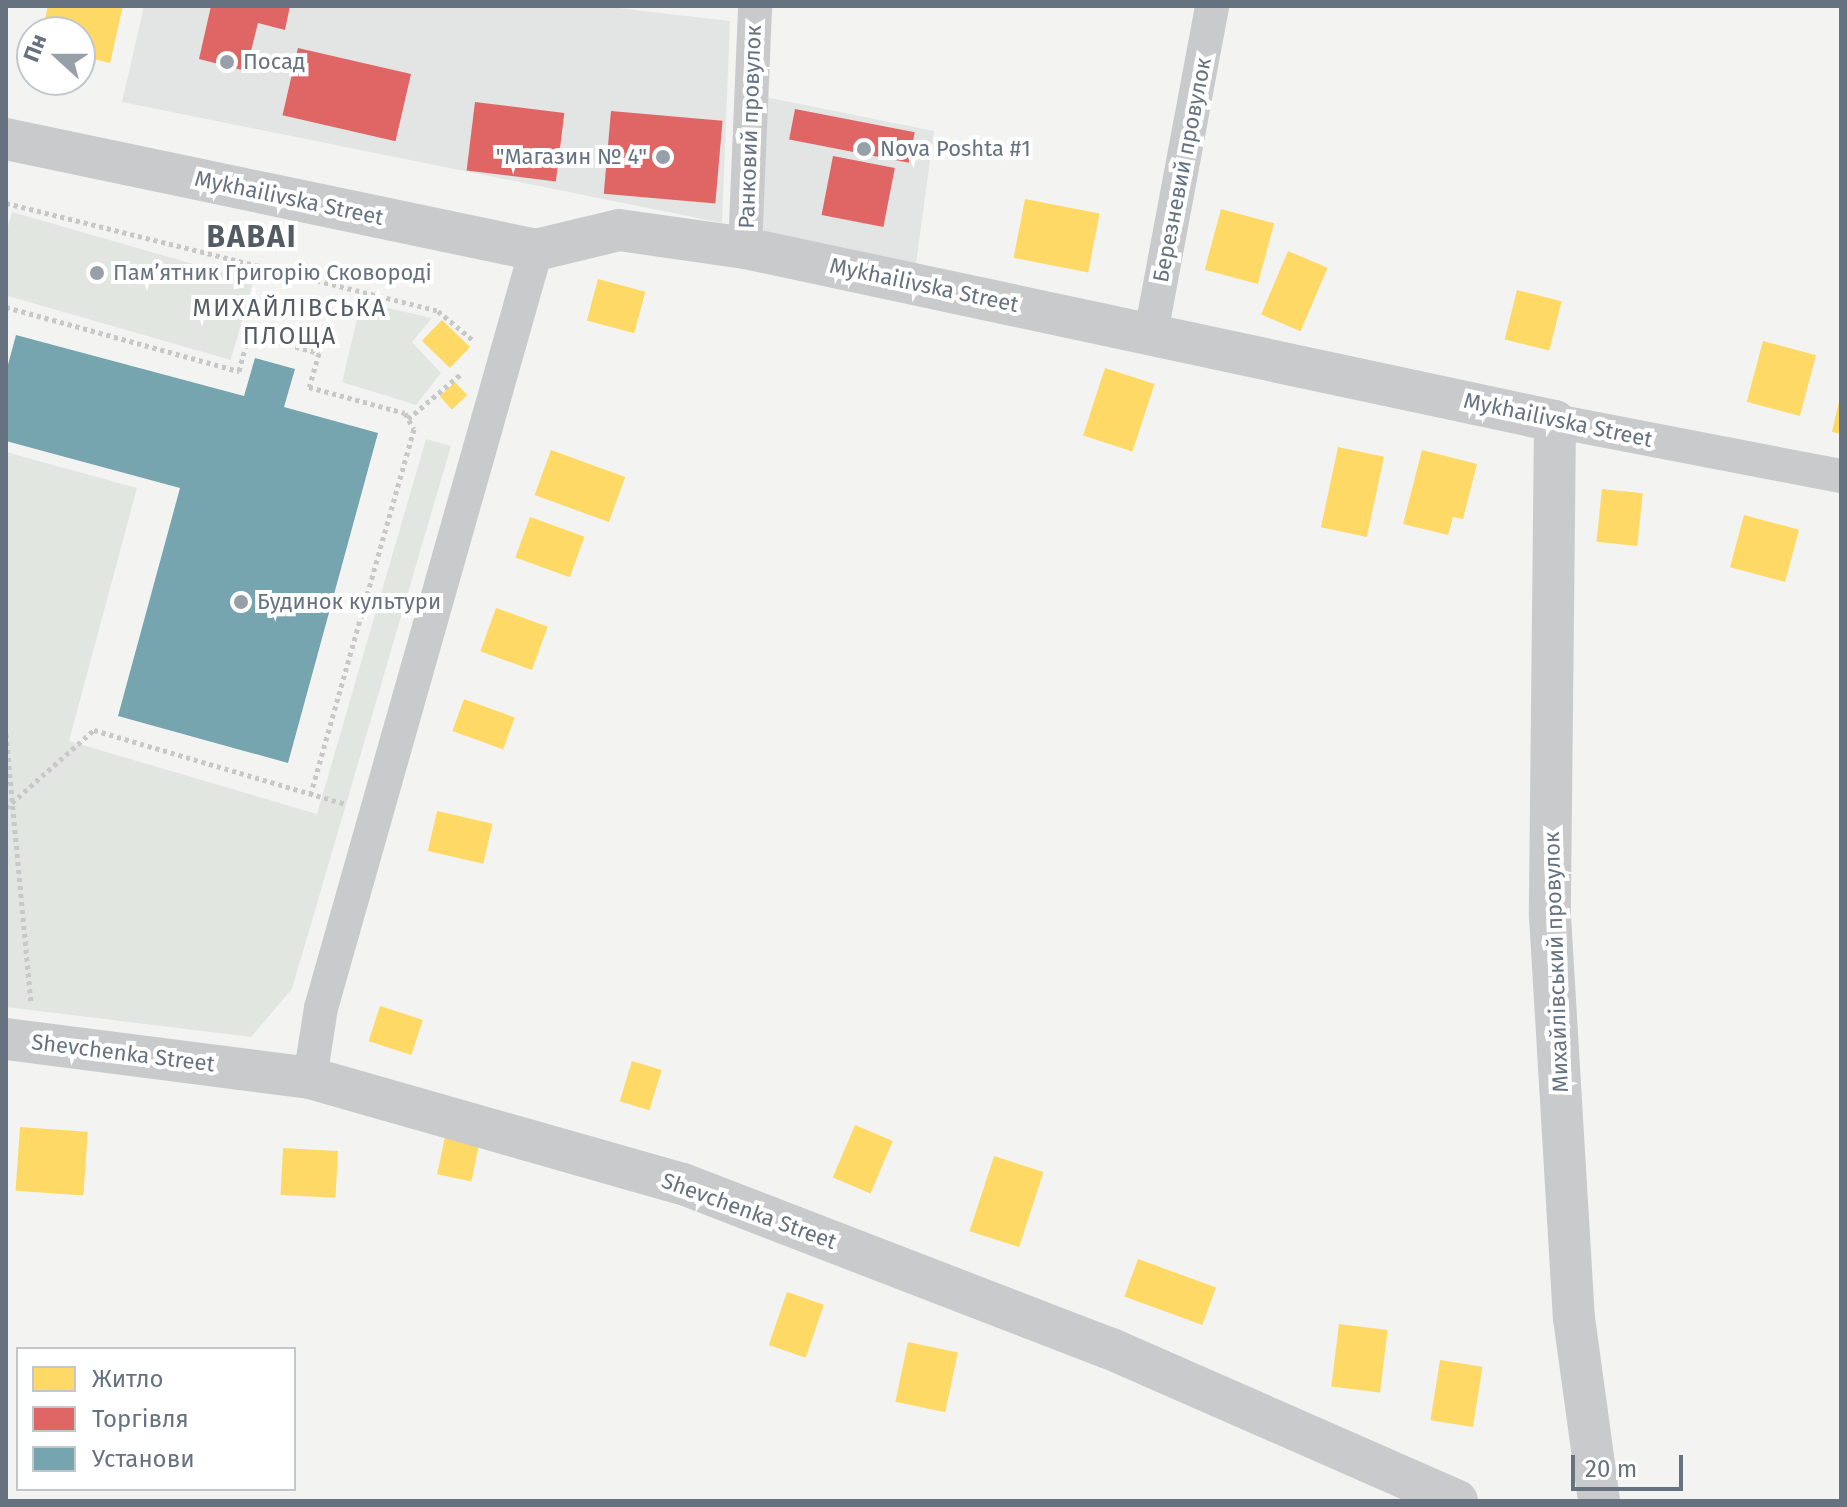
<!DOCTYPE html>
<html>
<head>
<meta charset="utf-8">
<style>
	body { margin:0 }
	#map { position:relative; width:1847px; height:1507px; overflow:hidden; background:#f3f4f2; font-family:"Fira Sans",sans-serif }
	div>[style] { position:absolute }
	.built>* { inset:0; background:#e3e5e5 }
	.green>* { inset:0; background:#e2e6e1; transform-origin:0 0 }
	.homes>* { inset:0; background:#ffd966; transform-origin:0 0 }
	.shops>* { inset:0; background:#e06666; transform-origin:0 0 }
	.public>* { inset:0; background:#76a5af }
	.path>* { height:5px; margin-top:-2.5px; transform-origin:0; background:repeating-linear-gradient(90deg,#c7c8c8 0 4px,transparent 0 8px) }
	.minor>* { height:34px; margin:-17px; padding:0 17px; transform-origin:17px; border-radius:17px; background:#c9cacc }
	.tertiary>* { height:42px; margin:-21px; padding:0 21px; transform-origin:21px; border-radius:21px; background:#c9cacc }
	.dots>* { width:22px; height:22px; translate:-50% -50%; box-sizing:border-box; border:4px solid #fff; border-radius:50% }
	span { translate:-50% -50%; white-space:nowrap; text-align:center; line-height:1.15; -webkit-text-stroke:8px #fff; paint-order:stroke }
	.poi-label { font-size:22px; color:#667280 }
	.left { translate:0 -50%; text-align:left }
	.right { translate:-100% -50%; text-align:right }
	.street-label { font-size:22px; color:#667280 }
	.neighbourhood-label { font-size:24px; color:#535c65; letter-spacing:2px }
	.district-label { font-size:30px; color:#535c65; font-weight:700; letter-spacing:2px }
	.frame { position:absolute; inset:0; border:8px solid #667280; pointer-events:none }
	.legend { position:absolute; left:16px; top:1347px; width:280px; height:144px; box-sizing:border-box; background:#fff; border:2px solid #c2c7cc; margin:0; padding:10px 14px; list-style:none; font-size:24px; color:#667280 }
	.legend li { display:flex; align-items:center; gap:16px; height:40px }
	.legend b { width:40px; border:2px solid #c2c7cc }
	.north { position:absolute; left:16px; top:16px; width:80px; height:80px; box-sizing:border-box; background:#fff; border:2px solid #c2c7cc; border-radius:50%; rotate:291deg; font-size:22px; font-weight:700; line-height:32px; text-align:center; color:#667280 }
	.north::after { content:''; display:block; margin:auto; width:28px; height:36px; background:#97a0a8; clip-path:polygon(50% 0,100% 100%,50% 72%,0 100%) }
	.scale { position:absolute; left:1571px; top:1455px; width:112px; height:36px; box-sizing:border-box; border:4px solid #667280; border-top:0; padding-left:10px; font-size:24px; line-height:28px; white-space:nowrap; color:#667280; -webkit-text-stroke:6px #fff; paint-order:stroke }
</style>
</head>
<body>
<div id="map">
	<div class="built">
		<div style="clip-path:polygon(144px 6px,601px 6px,730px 21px,722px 223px,122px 102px)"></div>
		<div style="clip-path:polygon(765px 97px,934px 131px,916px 264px,760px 233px)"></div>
	</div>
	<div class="green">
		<div style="left:12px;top:212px;width:251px;height:82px;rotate:16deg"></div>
		<div style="clip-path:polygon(361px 302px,432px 318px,412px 342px,441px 373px,416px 405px,342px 382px)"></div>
		<div style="clip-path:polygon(426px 439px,451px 446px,292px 989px,251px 1037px,6px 1007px,6px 452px,137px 488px,69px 741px,317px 814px)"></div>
	</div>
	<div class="homes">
		<div style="clip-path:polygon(48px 6px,123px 6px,110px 63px,80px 56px,80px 32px,42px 32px)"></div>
		<div style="left:1025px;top:199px;width:76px;height:60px;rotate:11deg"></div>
		<div style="left:1221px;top:209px;width:55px;height:63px;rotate:15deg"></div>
		<div style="left:1288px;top:251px;width:43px;height:69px;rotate:23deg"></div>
		<div style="left:598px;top:279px;width:49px;height:43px;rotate:15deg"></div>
		<div style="left:1517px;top:290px;width:46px;height:51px;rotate:14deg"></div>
		<div style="left:442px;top:320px;width:39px;height:29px;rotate:44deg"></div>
		<div style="left:1763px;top:341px;width:55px;height:63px;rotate:15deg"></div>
		<div style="left:1105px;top:368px;width:52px;height:71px;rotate:18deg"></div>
		<div style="left:455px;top:382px;width:18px;height:21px;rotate:47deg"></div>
		<div style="clip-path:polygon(1840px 397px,1841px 397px,1841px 434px,1832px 432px)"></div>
		<div style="left:1338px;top:447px;width:47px;height:82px;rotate:12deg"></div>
		<div style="left:551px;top:450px;width:79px;height:48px;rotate:20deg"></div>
		<div style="clip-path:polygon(1422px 450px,1477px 464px,1463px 519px,1453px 517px,1448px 535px,1403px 524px)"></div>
		<div style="left:1602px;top:489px;width:41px;height:53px;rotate:6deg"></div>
		<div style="left:1744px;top:515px;width:57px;height:54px;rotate:15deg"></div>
		<div style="left:530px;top:517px;width:58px;height:43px;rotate:20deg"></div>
		<div style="left:496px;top:608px;width:55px;height:46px;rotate:20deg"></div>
		<div style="left:464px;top:699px;width:54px;height:34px;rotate:20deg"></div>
		<div style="left:437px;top:811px;width:57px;height:41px;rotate:13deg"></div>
		<div style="left:380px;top:1006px;width:45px;height:37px;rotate:18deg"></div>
		<div style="left:632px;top:1061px;width:31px;height:42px;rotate:17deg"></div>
		<div style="left:855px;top:1125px;width:41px;height:57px;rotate:23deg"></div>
		<div style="left:20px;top:1127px;width:68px;height:64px;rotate:4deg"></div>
		<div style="left:445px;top:1137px;width:35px;height:38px;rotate:12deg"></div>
		<div style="left:283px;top:1148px;width:55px;height:47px;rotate:3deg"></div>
		<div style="left:994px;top:1156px;width:52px;height:79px;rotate:18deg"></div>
		<div style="left:1138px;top:1259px;width:83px;height:40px;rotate:20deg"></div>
		<div style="left:787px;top:1292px;width:39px;height:56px;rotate:19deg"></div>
		<div style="left:1339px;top:1324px;width:49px;height:63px;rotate:7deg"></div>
		<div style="left:908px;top:1342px;width:51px;height:61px;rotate:12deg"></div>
		<div style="left:1440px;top:1360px;width:43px;height:61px;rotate:9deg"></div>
	</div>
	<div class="shops">
		<div style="clip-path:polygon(211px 6px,290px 6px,285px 30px,258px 23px,246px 71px,199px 59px)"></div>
		<div style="left:298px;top:48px;width:116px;height:69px;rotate:13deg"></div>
		<div style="left:475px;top:102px;width:90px;height:69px;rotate:7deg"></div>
		<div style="left:795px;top:109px;width:122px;height:31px;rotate:11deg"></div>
		<div style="left:611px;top:111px;width:112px;height:83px;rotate:5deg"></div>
		<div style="left:833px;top:156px;width:63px;height:60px;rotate:11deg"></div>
	</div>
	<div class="public">
		<div style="clip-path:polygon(16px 335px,244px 396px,255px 358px,295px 369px,284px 407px,378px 433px,288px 763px,118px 716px,180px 488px,6px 441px,6px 372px)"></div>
	</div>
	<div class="path">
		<div style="left:6px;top:203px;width:445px;rotate:14deg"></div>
		<div style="left:438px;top:311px;width:47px;rotate:39.8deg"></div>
		<div style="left:6px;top:307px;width:242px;rotate:15.4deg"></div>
		<div style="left:239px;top:371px;width:38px;rotate:-75deg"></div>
		<div style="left:249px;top:334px;width:73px;rotate:15.2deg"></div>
		<div style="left:319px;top:353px;width:35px;rotate:106deg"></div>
		<div style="left:309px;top:387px;width:99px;rotate:15.2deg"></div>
		<div style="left:405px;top:413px;width:18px;rotate:61deg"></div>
		<div style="left:414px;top:429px;width:379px;rotate:105.8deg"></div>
		<div style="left:408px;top:419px;width:71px;rotate:-40.4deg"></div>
		<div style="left:6px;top:734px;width:269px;rotate:84.7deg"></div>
		<div style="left:6px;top:808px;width:118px;rotate:-41.6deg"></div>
		<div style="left:94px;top:730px;width:262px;rotate:16.4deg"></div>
	</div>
	<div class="minor">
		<div style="left:745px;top:248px;width:242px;rotate:-87.6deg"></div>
		<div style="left:1151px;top:333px;width:333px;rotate:-79.4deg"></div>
		<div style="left:1555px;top:421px;width:291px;rotate:10.9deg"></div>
		<div style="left:310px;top:1078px;width:71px;rotate:-81.1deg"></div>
		<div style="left:321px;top:1008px;width:788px;rotate:-74.16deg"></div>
	</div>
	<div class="tertiary">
		<div style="left:6px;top:139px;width:541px;rotate:11.83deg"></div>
		<div style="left:536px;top:250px;width:85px;rotate:-13.5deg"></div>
		<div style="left:619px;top:230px;width:127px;rotate:8.1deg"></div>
		<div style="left:745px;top:248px;width:828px;rotate:12.06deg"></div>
		<div style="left:1555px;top:421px;width:495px;rotate:90.6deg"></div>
		<div style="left:1550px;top:916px;width:403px;rotate:86.6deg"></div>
		<div style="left:1574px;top:1318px;width:185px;rotate:82.2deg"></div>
		<div style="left:6px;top:1039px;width:306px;rotate:7.3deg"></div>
		<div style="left:310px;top:1078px;width:388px;rotate:15.9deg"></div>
		<div style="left:683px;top:1184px;width:456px;rotate:21.1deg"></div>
		<div style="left:1109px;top:1348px;width:380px;rotate:23.7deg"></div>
	</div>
	<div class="dots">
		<div style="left:227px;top:62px;background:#97a0a8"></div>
		<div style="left:864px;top:149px;background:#97a0a8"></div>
		<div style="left:663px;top:157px;background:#97a0a8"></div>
		<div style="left:97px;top:273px;background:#97a0a8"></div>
		<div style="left:241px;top:602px;background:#97a0a8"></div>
	</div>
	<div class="poi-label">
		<span class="left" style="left:243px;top:62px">Посад</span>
		<span class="left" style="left:880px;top:149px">Nova Poshta #1</span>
		<span class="right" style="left:647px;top:157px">"Магазин № 4"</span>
		<span class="left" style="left:113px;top:273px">Пам’ятник Григорію Сковороді</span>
		<span class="left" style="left:257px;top:602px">Будинок культури</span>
	</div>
	<div class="street-label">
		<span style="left:750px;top:127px;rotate:-88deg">Ранковий провулок</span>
		<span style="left:1182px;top:170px;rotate:-79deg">Березневий провулок</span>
		<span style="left:289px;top:198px;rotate:12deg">Mykhailivska Street</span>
		<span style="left:924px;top:285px;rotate:12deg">Mykhailivska Street</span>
		<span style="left:1558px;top:420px;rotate:12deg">Mykhailivska Street</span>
		<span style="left:1556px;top:962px;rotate:-92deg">Михайлівський провулок</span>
		<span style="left:123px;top:1053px;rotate:7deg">Shevchenka Street</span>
		<span style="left:749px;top:1211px;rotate:20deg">Shevchenka Street</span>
	</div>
	<div class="neighbourhood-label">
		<span style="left:290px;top:323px">МИХАЙЛІВСЬКА<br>ПЛОЩА</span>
	</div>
	<div class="district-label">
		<span style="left:252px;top:237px">BABAI</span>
	</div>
	<div class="frame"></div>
	<ul class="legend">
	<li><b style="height:22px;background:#ffd966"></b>Житло</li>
	<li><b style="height:22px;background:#e06666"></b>Торгівля</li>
	<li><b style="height:22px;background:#76a5af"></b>Установи</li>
	</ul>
	<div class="north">Пн</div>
	<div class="scale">20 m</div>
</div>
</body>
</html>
